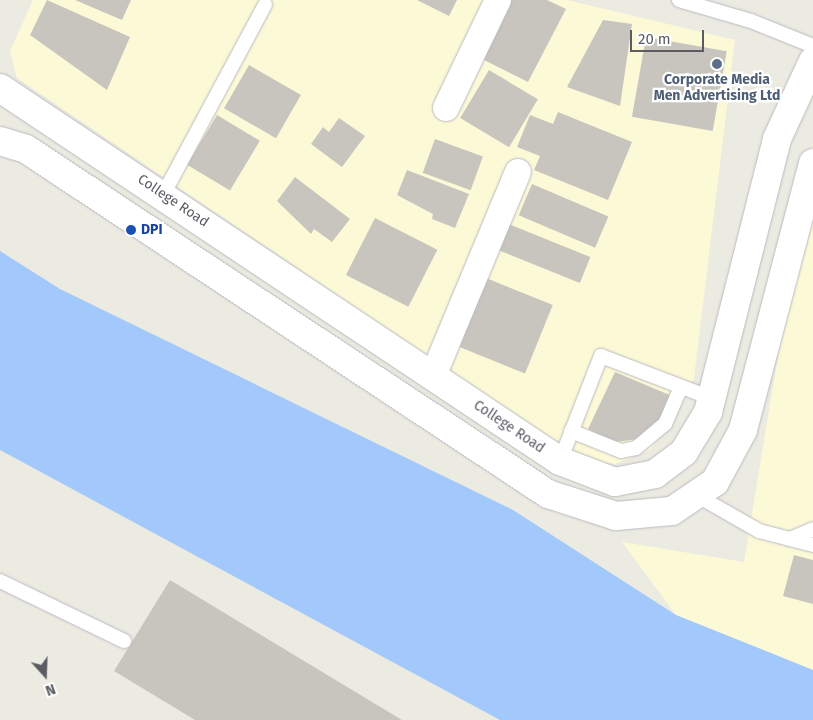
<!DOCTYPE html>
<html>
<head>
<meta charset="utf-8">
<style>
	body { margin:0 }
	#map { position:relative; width:813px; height:720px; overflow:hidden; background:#ecebe1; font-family:"Fira Sans",sans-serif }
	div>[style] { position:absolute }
	.commercial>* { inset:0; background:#fcf9d7 }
	.water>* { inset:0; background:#a3c8fb }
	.building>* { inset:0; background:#c8c5bf; transform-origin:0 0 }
	.roads { filter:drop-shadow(0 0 1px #b9bac0) drop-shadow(0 0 1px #b9bac0) }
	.service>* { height:14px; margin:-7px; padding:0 7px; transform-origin:7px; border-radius:7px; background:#fff }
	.minor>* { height:26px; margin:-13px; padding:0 13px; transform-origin:13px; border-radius:13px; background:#fff }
	.secondary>* { height:28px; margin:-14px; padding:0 14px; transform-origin:14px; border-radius:14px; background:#fff }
	.dots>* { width:14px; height:14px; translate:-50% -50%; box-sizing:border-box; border:2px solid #fff; border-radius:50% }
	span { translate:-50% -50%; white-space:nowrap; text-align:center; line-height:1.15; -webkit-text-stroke:4.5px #fff; paint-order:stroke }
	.service-label { font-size:14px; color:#4e5e75; font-weight:700 }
	.street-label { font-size:14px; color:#5a5c62 }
	.transit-label { font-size:14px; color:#164399; font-weight:700 }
	.left { translate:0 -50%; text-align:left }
	.north { position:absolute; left:20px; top:650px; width:50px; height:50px; -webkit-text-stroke:4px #fff; paint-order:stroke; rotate:160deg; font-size:14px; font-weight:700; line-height:20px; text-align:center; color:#5a5c62 }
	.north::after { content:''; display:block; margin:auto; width:18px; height:22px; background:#5a5c62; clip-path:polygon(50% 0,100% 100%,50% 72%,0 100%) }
	.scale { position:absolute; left:630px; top:30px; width:74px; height:22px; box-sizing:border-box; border:2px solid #5a5c62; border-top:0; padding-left:6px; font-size:15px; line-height:18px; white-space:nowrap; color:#5a5c62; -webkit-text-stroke:4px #fff; paint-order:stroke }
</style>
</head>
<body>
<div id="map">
	<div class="commercial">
		<div style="clip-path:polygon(33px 0,567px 0,735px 40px,694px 378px,674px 420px,650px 450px,615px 464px,581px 460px,17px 78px,10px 51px)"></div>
		<div style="clip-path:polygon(813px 143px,813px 670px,676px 615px,622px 542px,744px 562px)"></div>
	</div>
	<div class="water">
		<div style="clip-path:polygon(0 251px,60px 289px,513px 510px,676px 615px,813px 670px,813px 720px,500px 720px,0 450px)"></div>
	</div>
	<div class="building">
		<div style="clip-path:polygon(47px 0,130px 37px,107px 90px,30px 35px)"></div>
		<div style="clip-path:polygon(75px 0,131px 0,122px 20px)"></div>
		<div style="clip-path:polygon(417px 0,457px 0,449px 16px)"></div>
		<div style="clip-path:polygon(504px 0,547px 0,566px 9px,528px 82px,476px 56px)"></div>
		<div style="clip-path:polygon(603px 20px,632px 24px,620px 106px,567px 87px)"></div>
		<div style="left:646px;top:37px;width:82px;height:81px;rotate:10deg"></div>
		<div style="left:249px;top:65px;width:60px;height:50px;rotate:30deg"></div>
		<div style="left:489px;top:70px;width:57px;height:56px;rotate:31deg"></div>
		<div style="clip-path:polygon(558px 112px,632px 142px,608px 200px,534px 170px,540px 156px,517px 147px,530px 115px,553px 124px)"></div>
		<div style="left:217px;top:115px;width:50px;height:58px;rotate:31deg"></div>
		<div style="clip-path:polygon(339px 118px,365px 136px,342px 167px,311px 144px,323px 127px,329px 132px)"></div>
		<div style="left:435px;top:139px;width:51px;height:36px;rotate:20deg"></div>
		<div style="clip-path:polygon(407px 170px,469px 194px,455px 228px,432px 219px,433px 214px,397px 195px)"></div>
		<div style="clip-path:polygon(295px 177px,350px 219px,332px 242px,314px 229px,311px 234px,277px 201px)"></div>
		<div style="left:532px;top:184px;width:83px;height:34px;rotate:23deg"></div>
		<div style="left:375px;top:218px;width:70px;height:64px;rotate:27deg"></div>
		<div style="left:506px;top:223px;width:91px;height:28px;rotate:22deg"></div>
		<div style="left:486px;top:278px;width:72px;height:74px;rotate:22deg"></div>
		<div style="clip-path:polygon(615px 372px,672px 396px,664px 421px,647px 438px,614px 442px,588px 429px)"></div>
		<div style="clip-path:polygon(794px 555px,813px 560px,813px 604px,783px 596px)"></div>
		<div style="clip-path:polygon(170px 580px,402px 720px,195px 720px,114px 671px)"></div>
	</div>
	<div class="roads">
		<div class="service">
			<div style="left:679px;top:0;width:75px;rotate:16.3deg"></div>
			<div style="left:751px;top:21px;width:67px;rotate:22deg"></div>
			<div style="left:163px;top:195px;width:216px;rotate:-61.8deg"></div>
			<div style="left:571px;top:431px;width:54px;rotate:21.8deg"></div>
			<div style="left:621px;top:451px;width:15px;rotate:-11deg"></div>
			<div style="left:636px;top:448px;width:38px;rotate:-40deg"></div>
			<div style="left:665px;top:424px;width:40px;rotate:-66.6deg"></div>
			<div style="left:560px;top:461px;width:113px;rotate:-68.7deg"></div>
			<div style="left:601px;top:356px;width:118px;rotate:20.9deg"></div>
			<div style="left:696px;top:495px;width:73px;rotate:29.7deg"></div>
			<div style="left:759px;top:531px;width:56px;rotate:14.5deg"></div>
			<div style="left:790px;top:539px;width:25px;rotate:-23deg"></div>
			<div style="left:0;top:581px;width:138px;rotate:25.8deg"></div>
		</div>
		<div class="minor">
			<div style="left:446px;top:108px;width:120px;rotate:-64.3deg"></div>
			<div style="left:433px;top:376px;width:221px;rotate:-67.4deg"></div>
		</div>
		<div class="secondary">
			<div style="left:0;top:88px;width:673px;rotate:33.67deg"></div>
			<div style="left:560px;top:461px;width:59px;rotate:20.9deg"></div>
			<div style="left:615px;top:482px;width:41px;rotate:-11.3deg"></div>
			<div style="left:655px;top:474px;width:36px;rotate:-37deg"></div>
			<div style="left:684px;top:452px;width:47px;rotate:-59deg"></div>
			<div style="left:708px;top:412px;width:282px;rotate:-75.8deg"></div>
			<div style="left:777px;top:139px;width:86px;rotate:-65.2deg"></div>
			<div style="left:0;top:141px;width:27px;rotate:17deg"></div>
			<div style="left:26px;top:149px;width:626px;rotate:33.46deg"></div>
			<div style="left:548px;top:494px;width:71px;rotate:17.9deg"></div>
			<div style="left:616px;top:516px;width:56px;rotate:-5.1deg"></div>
			<div style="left:672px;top:511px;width:52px;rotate:-34deg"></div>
			<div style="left:715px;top:482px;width:59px;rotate:-61.7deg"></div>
			<div style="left:743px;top:430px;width:276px;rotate:-75.3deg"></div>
		</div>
	</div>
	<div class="dots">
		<div style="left:717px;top:64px;background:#5c6f8a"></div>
		<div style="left:131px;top:230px;background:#1a4fb4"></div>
	</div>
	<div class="service-label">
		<span style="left:717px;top:88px">Corporate Media<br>Men Advertising Ltd</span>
	</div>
	<div class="street-label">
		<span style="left:173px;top:201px;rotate:34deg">College Road</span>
		<span style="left:509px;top:427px;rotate:34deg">College Road</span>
	</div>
	<div class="transit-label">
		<span class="left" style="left:141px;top:230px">DPI</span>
	</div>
	<div class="north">N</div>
	<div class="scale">20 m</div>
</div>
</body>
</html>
